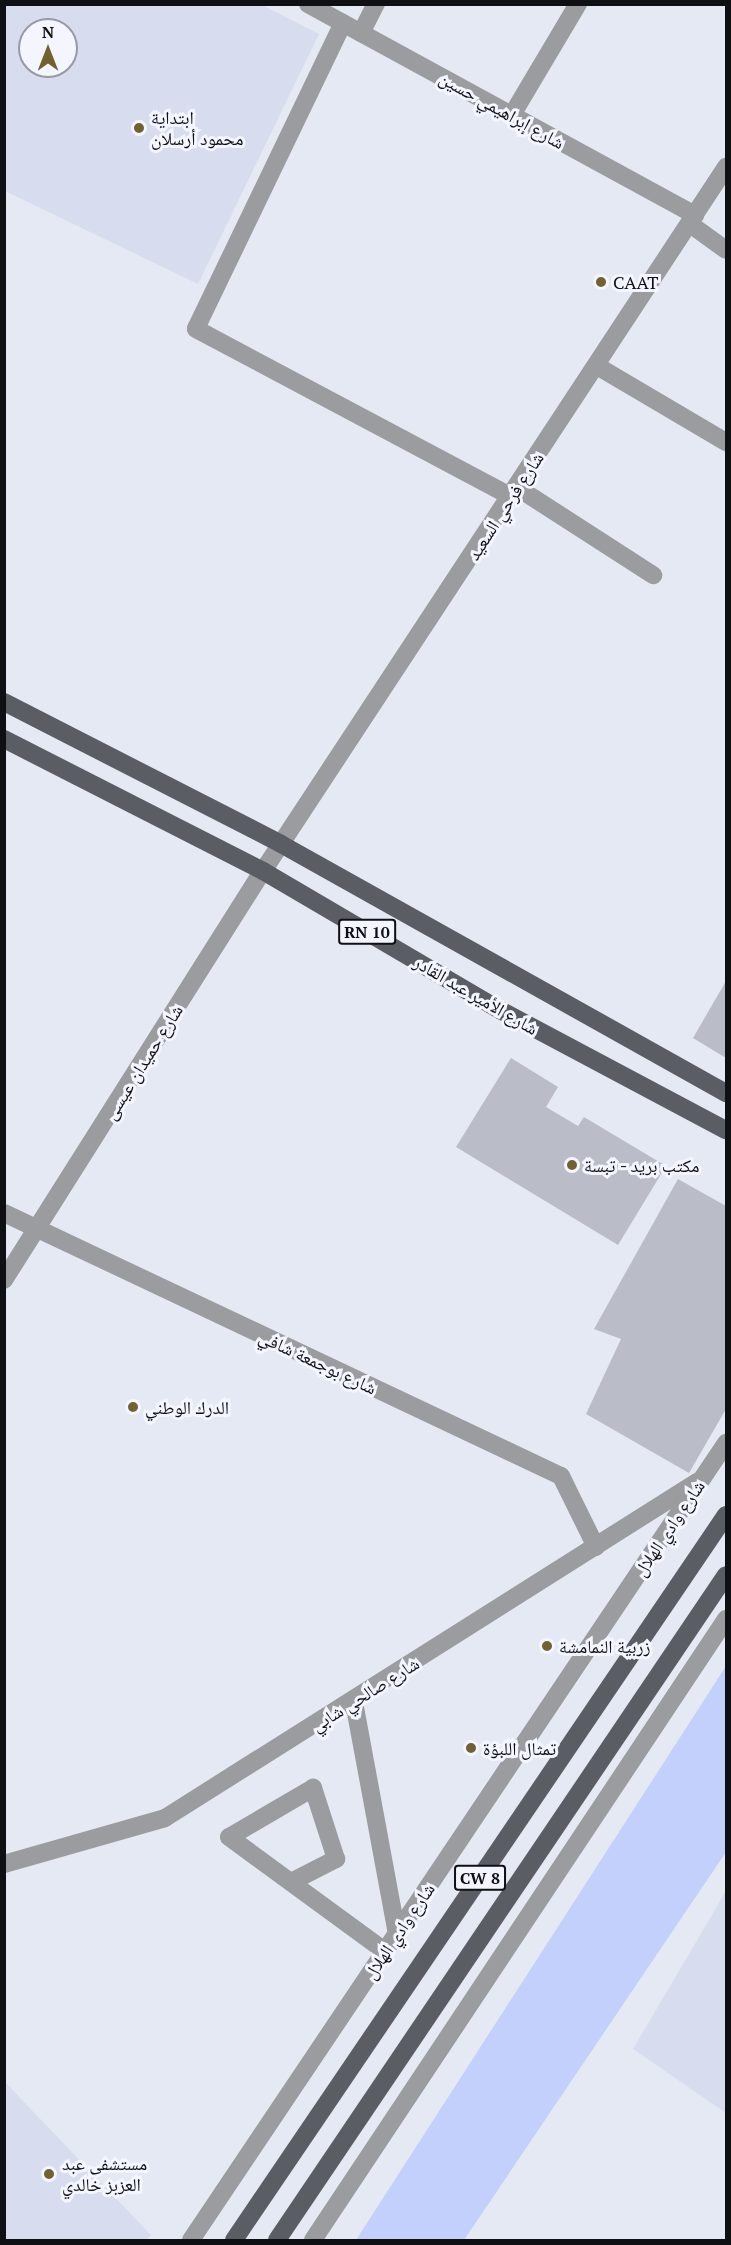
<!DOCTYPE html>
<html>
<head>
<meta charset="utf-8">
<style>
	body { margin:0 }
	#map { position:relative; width:731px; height:2245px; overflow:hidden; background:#e5e9f3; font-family:"PT Serif","Noto Naskh Arabic",serif }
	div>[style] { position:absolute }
	.built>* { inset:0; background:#d7ddef }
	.green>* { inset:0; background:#c3d0fb }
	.building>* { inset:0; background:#babdc7 }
	.minor>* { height:18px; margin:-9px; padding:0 9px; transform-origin:9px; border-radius:9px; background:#9a9ca0 }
	.major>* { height:18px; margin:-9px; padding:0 9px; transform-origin:9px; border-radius:9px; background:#5a5d64 }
	.dots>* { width:16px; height:16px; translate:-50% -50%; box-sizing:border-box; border:3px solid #f3f6ff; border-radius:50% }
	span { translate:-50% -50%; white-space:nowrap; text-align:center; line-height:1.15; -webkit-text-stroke:6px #f3f6ff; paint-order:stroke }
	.shield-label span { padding:2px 4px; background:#f3f6ff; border:2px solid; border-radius:4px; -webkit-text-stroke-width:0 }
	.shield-label { font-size:16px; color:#0f1014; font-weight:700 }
	.street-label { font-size:18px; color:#0f1014 }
	.poi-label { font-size:18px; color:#0f1014 }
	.left { translate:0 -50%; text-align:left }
	.frame { position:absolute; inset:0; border:6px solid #0f1014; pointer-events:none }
	.north { position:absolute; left:18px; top:18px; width:60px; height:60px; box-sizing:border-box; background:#f3f6ff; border:2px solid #989aa1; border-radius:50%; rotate:0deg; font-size:16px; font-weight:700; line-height:24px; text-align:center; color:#0f1014 }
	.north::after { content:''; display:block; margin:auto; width:21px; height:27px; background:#736230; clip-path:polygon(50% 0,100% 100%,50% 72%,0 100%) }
</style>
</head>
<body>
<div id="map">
	<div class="built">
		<div style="clip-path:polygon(evenodd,4px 5px,262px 5px,319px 34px,198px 284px,5px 191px,4px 5px,30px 30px,66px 30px,66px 66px,30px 66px,30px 30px)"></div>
		<div style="clip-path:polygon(726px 1891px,726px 2113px,633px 2049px)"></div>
		<div style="clip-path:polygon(4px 2081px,151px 2235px,146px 2240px,5px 2240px)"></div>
	</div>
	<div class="green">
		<div style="clip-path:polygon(726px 1666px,726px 1852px,464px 2240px,356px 2240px)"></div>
	</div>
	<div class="building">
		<div style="clip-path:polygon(726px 981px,726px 1058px,693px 1038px)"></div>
		<div style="clip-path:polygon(511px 1058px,558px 1087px,546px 1107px,578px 1126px,584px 1117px,666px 1166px,618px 1245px,456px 1147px)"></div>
		<div style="clip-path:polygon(678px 1179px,726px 1206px,726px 1409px,689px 1473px,586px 1414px,621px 1339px,594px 1329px)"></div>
	</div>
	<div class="minor">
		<div style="left:308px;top:4px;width:441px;rotate:28.6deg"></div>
		<div style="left:343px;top:23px;width:339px;rotate:115.7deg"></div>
		<div style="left:196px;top:329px;width:358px;rotate:28deg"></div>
		<div style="left:361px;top:33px;width:33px;rotate:-63deg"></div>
		<div style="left:512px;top:115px;width:129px;rotate:-59.3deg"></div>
		<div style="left:690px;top:224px;width:44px;rotate:35.8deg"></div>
		<div style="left:597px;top:366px;width:150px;rotate:30.5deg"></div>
		<div style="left:518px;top:488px;width:161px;rotate:32.8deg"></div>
		<div style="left:4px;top:1213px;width:616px;rotate:25.28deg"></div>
		<div style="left:561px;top:1476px;width:79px;rotate:63.8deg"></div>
		<div style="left:4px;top:1280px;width:484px;rotate:-57.7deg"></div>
		<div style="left:263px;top:871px;width:843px;rotate:-56.67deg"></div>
		<div style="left:354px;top:1702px;width:237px;rotate:79.5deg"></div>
		<div style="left:4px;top:1864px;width:167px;rotate:-15.9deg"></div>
		<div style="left:165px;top:1818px;width:629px;rotate:-32.28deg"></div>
		<div style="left:291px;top:1882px;width:51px;rotate:-27.1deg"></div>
		<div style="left:336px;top:1859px;width:75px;rotate:-107.9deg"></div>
		<div style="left:313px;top:1788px;width:97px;rotate:149.7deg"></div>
		<div style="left:229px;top:1837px;width:193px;rotate:36.2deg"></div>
		<div style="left:191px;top:2240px;width:960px;rotate:-56.13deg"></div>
		<div style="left:313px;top:2240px;width:746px;rotate:-56.37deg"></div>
	</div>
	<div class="major">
		<div style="left:4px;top:702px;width:311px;rotate:27.1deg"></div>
		<div style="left:281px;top:844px;width:510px;rotate:29.23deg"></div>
		<div style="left:4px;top:739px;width:291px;rotate:27deg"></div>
		<div style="left:263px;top:871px;width:275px;rotate:30.4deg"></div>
		<div style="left:500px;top:1010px;width:256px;rotate:28deg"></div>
		<div style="left:234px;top:2240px;width:876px;rotate:-55.84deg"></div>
		<div style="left:277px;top:2240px;width:802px;rotate:-55.97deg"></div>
	</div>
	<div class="dots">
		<div style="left:139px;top:128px;background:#736230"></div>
		<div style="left:601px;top:282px;background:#736230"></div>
		<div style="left:572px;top:1165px;background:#736230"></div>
		<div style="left:133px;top:1407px;background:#736230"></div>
		<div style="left:547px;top:1646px;background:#736230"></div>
		<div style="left:471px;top:1748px;background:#736230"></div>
		<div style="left:49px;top:2174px;background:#736230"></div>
	</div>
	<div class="shield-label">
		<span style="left:367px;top:932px">RN 10</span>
		<span style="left:480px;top:1878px">CW 8</span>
	</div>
	<div class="street-label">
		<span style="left:502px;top:110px;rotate:29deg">شارع إبراهيمي حسين</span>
		<span style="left:505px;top:506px;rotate:-57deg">شارع فرحي السعيد</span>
		<span style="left:476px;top:995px;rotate:30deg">شارع الأمير عبد القادر</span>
		<span style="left:143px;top:1062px;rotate:-58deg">شارع حميدان عيسى</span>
		<span style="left:318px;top:1362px;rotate:25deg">شارع بوجمعة شافي</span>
		<span style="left:669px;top:1528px;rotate:-56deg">شارع وادي الهلال</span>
		<span style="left:365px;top:1694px;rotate:-32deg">شارع صالحي شابي</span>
		<span style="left:399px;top:1931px;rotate:-56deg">شارع وادي الهلال</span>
	</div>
	<div class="poi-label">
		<span class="left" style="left:151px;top:128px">ابتداية<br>محمود أرسلان</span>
		<span class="left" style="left:613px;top:282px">CAAT</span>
		<span class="left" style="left:584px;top:1165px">مكتب بريد - تبسة</span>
		<span class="left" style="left:145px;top:1407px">الدرك الوطني</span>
		<span class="left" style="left:559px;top:1646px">زربية النمامشة</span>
		<span class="left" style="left:483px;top:1748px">تمثال اللبؤة</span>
		<span class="left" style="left:62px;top:2174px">مستشفى عبد<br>العزبز خالدي</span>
	</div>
	<div class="frame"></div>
	<div class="north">N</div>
</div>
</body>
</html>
